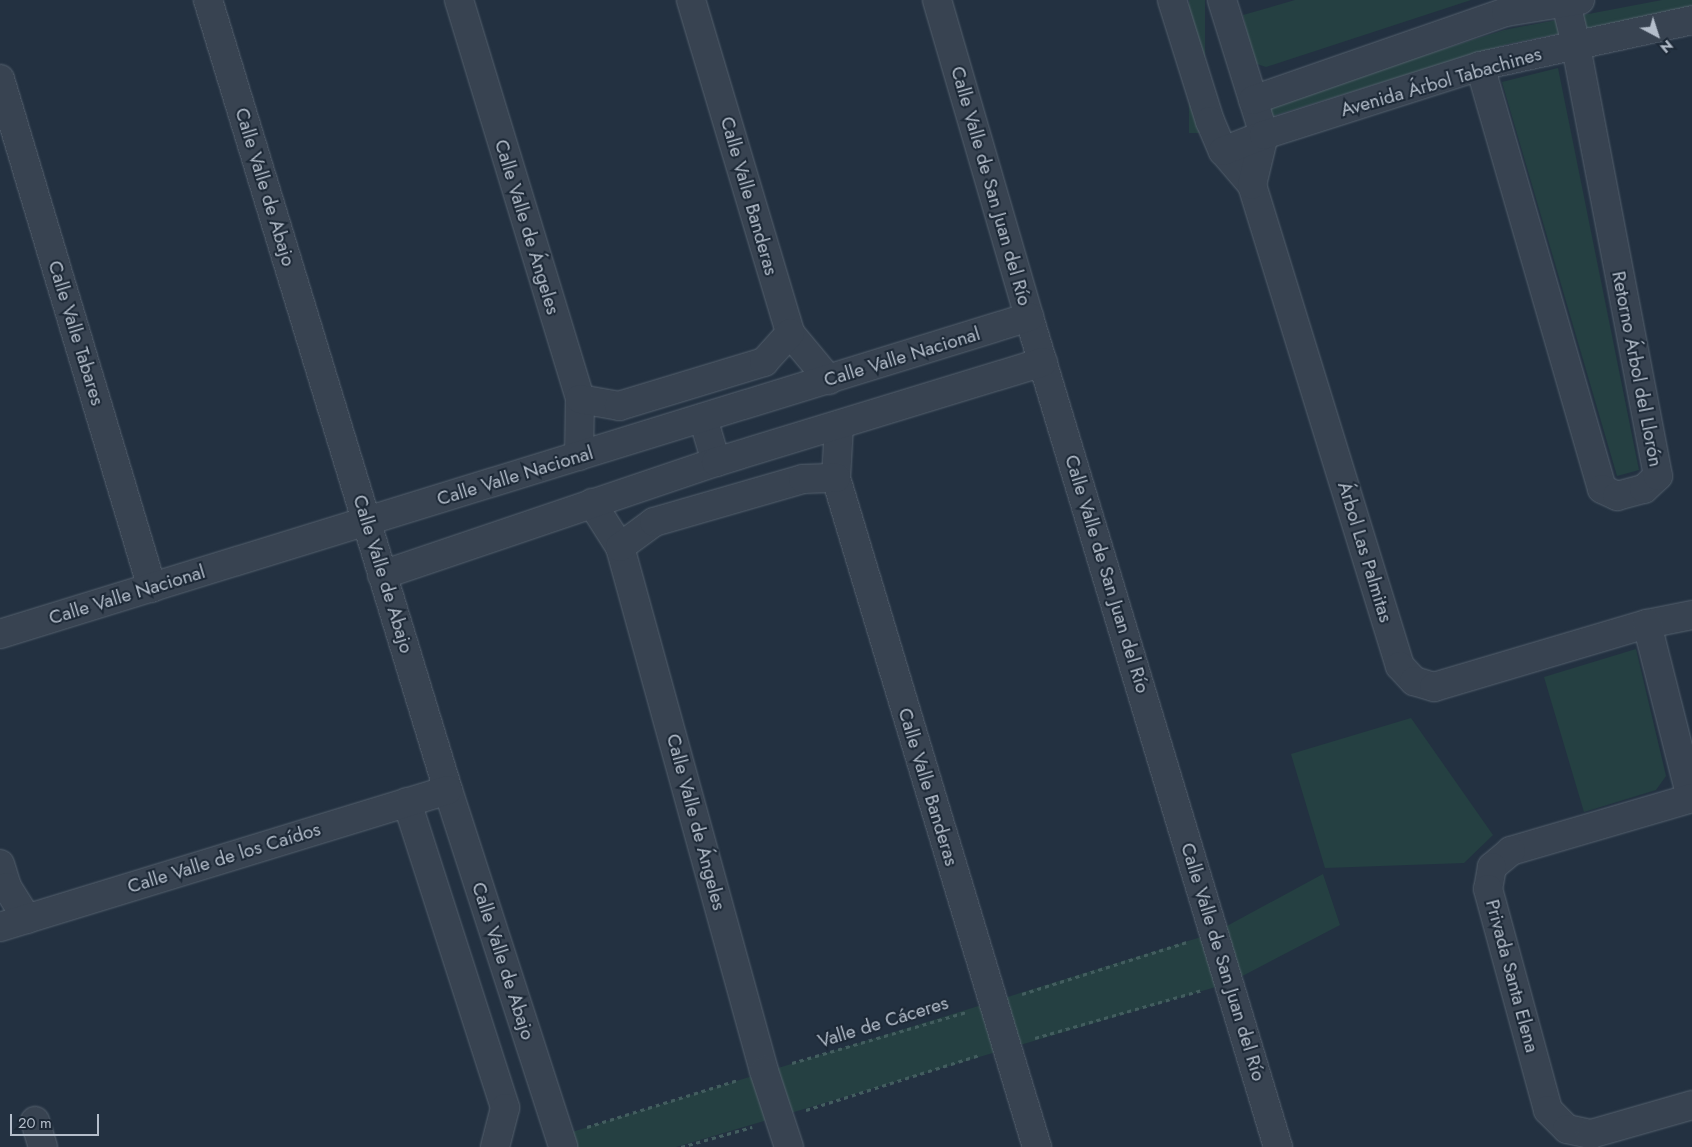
<!DOCTYPE html>
<html>
<head>
<meta charset="utf-8">
<style>
	body { margin:0 }
	#map { position:relative; width:1692px; height:1147px; overflow:hidden; background:#233141; font-family:Jost,sans-serif }
	div>[style] { position:absolute }
	.green>* { inset:0; background:#254042; transform-origin:0 0 }
	.path>* { height:3px; margin-top:-1.5px; transform-origin:0; background:repeating-linear-gradient(90deg,#435d5f 0 4px,transparent 0 8px) }
	.roads { filter:drop-shadow(0 0 1px #55616e) drop-shadow(0 0 1px #55616e) }
	.minor>* { height:28px; margin:-14px; padding:0 14px; transform-origin:14px; border-radius:14px; background:#384351 }
	span { translate:-50% -50%; white-space:nowrap; text-align:center; line-height:1.15; -webkit-text-stroke:4px #1c2836; paint-order:stroke }
	.street-label { font-size:19px; color:#b4becb }
	.north { position:absolute; left:1632px; top:10px; width:50px; height:50px; -webkit-text-stroke:4px #1c2836; paint-order:stroke; rotate:140deg; font-size:14px; font-weight:700; line-height:20px; text-align:center; color:#b4becb }
	.north::after { content:''; display:block; margin:auto; width:18px; height:22px; background:#b4becb; clip-path:polygon(50% 0,100% 100%,50% 72%,0 100%) }
	.scale { position:absolute; left:10px; top:1114px; width:89px; height:22px; box-sizing:border-box; border:2px solid #b4becb; border-top:0; padding-left:6px; font-size:15px; line-height:18px; white-space:nowrap; color:#b4becb; -webkit-text-stroke:4px #1c2836; paint-order:stroke }
</style>
</head>
<body>
<div id="map">
	<div class="green">
		<div style="left:1189px;top:0;width:16px;height:133px"></div>
		<div style="clip-path:polygon(1295px 0,1471px 0,1266px 67px,1254px 63px,1243px 15px)"></div>
		<div style="clip-path:polygon(1662px 0,1692px 0,1692px 8px,1508px 44px,1269px 117px,1266px 105px,1504px 30px)"></div>
		<div style="clip-path:polygon(1558px 68px,1639px 470px,1617px 476px,1502px 82px)"></div>
		<div style="clip-path:polygon(1636px 649px,1666px 776px,1656px 790px,1584px 812px,1544px 677px)"></div>
		<div style="clip-path:polygon(1411px 718px,1493px 835px,1464px 863px,1325px 868px,1291px 754px)"></div>
		<div style="clip-path:polygon(1323px 874px,1340px 925px,1229px 983px,676px 1147px,563px 1147px,559px 1136px,1214px 933px)"></div>
	</div>
	<div class="path">
		<div style="left:1022px;top:994px;width:173px;rotate:-17.5deg"></div>
		<div style="left:1035px;top:1038px;width:174px;rotate:-16deg"></div>
		<div style="left:792px;top:1063px;width:181px;rotate:-16.3deg"></div>
		<div style="left:806px;top:1110px;width:182px;rotate:-17.6deg"></div>
		<div style="left:587px;top:1127px;width:158px;rotate:-17.3deg"></div>
		<div style="left:681px;top:1147px;width:74px;rotate:-15.7deg"></div>
	</div>
	<div class="roads">
		<div class="minor">
			<div style="left:208px;top:0;width:826px;rotate:73.1deg"></div>
			<div style="left:448px;top:790px;width:375px;rotate:72.1deg"></div>
			<div style="left:459px;top:0;width:417px;rotate:73.1deg"></div>
			<div style="left:580px;top:399px;width:57px;rotate:91deg"></div>
			<div style="left:691px;top:0;width:347px;rotate:73.4deg"></div>
			<div style="left:790px;top:333px;width:61px;rotate:50.3deg"></div>
			<div style="left:937px;top:0;width:330px;rotate:73.8deg"></div>
			<div style="left:1029px;top:317px;width:867px;rotate:73.3deg"></div>
			<div style="left:1172px;top:0;width:127px;rotate:72.6deg"></div>
			<div style="left:1210px;top:121px;width:33px;rotate:67deg"></div>
			<div style="left:1223px;top:151px;width:45px;rotate:49.5deg"></div>
			<div style="left:1252px;top:185px;width:503px;rotate:72.9deg"></div>
			<div style="left:1400px;top:666px;width:21px;rotate:47deg"></div>
			<div style="left:1414px;top:681px;width:21px;rotate:17deg"></div>
			<div style="left:1434px;top:687px;width:222px;rotate:-16.5deg"></div>
			<div style="left:1647px;top:624px;width:46px;rotate:-11.3deg"></div>
			<div style="left:1222px;top:0;width:141px;rotate:72.7deg"></div>
			<div style="left:1264px;top:135px;width:51px;rotate:103.5deg"></div>
			<div style="left:1480px;top:66px;width:440px;rotate:73.9deg"></div>
			<div style="left:1602px;top:489px;width:17px;rotate:25deg"></div>
			<div style="left:1617px;top:496px;width:28px;rotate:-15deg"></div>
			<div style="left:1644px;top:489px;width:19px;rotate:-43deg"></div>
			<div style="left:1658px;top:476px;width:439px;rotate:-100.8deg"></div>
			<div style="left:1576px;top:45px;width:43px;rotate:-103.4deg"></div>
			<div style="left:0;top:79px;width:531px;rotate:73.37deg"></div>
			<div style="left:1253px;top:100px;width:268px;rotate:-19.2deg"></div>
			<div style="left:1506px;top:12px;width:75px;rotate:-9.2deg"></div>
			<div style="left:1223px;top:151px;width:44px;rotate:-21.3deg"></div>
			<div style="left:1264px;top:135px;width:227px;rotate:-17.7deg"></div>
			<div style="left:1480px;top:66px;width:217px;rotate:-12.2deg"></div>
			<div style="left:580px;top:399px;width:40px;rotate:10deg"></div>
			<div style="left:619px;top:406px;width:152px;rotate:-16.9deg"></div>
			<div style="left:764px;top:362px;width:39px;rotate:-48deg"></div>
			<div style="left:703px;top:418px;width:46px;rotate:73.5deg"></div>
			<div style="left:839px;top:425px;width:53px;rotate:93.2deg"></div>
			<div style="left:836px;top:478px;width:699px;rotate:73.28deg"></div>
			<div style="left:592px;top:503px;width:52px;rotate:57.5deg"></div>
			<div style="left:620px;top:547px;width:543px;rotate:74.63deg"></div>
			<div style="left:764px;top:1071px;width:80px;rotate:71.8deg"></div>
			<div style="left:620px;top:547px;width:42px;rotate:-36.3deg"></div>
			<div style="left:654px;top:522px;width:155px;rotate:-16.1deg"></div>
			<div style="left:803px;top:479px;width:33px;rotate:-2deg"></div>
			<div style="left:382px;top:575px;width:353px;rotate:-18.7deg"></div>
			<div style="left:716px;top:462px;width:342px;rotate:-17deg"></div>
			<div style="left:1647px;top:624px;width:179px;rotate:75.8deg"></div>
			<div style="left:0;top:634px;width:1077px;rotate:-17.12deg"></div>
			<div style="left:1692px;top:798px;width:189px;rotate:163.7deg"></div>
			<div style="left:1511px;top:851px;width:25px;rotate:140deg"></div>
			<div style="left:1492px;top:867px;width:22px;rotate:100deg"></div>
			<div style="left:1488px;top:889px;width:229px;rotate:74.8deg"></div>
			<div style="left:1548px;top:1110px;width:27px;rotate:45deg"></div>
			<div style="left:1567px;top:1129px;width:25px;rotate:12deg"></div>
			<div style="left:1591px;top:1134px;width:105px;rotate:-16deg"></div>
			<div style="left:407px;top:802px;width:321px;rotate:72.2deg"></div>
			<div style="left:505px;top:1108px;width:40px;rotate:104.4deg"></div>
			<div style="left:0;top:864px;width:24px;rotate:73deg"></div>
			<div style="left:7px;top:887px;width:38px;rotate:58deg"></div>
			<div style="left:0;top:927px;width:468px;rotate:-17deg"></div>
			<div style="left:35px;top:1121px;width:27px;rotate:73deg"></div>
		</div>
	</div>
	<div class="street-label">
		<span style="left:1441px;top:82px;rotate:-16deg">Avenida Árbol Tabachines</span>
		<span style="left:991px;top:186px;rotate:74deg">Calle Valle de San Juan del Río</span>
		<span style="left:265px;top:187px;rotate:73deg">Calle Valle de Abajo</span>
		<span style="left:749px;top:196px;rotate:74deg">Calle Valle Banderas</span>
		<span style="left:527px;top:227px;rotate:73deg">Calle Valle de Ángeles</span>
		<span style="left:76px;top:333px;rotate:73deg">Calle Valle Tabares</span>
		<span style="left:902px;top:357px;rotate:-17deg">Calle Valle Nacional</span>
		<span style="left:1637px;top:369px;rotate:79deg">Retorno Árbol del Llorón</span>
		<span style="left:515px;top:476px;rotate:-17deg">Calle Valle Nacional</span>
		<span style="left:1365px;top:552px;rotate:73deg">Árbol Las Palmitas</span>
		<span style="left:383px;top:574px;rotate:73deg">Calle Valle de Abajo</span>
		<span style="left:1107px;top:574px;rotate:73deg">Calle Valle de San Juan del Río</span>
		<span style="left:127px;top:595px;rotate:-17deg">Calle Valle Nacional</span>
		<span style="left:928px;top:787px;rotate:73deg">Calle Valle Banderas</span>
		<span style="left:696px;top:822px;rotate:75deg">Calle Valle de Ángeles</span>
		<span style="left:224px;top:858px;rotate:-17deg">Calle Valle de los Caídos</span>
		<span style="left:503px;top:961px;rotate:72deg">Calle Valle de Abajo</span>
		<span style="left:1223px;top:962px;rotate:73deg">Calle Valle de San Juan del Río</span>
		<span style="left:1512px;top:976px;rotate:75deg">Privada Santa Elena</span>
		<span style="left:883px;top:1022px;rotate:-17deg">Valle de Cáceres</span>
	</div>
	<div class="north">N</div>
	<div class="scale">20 m</div>
</div>
</body>
</html>
